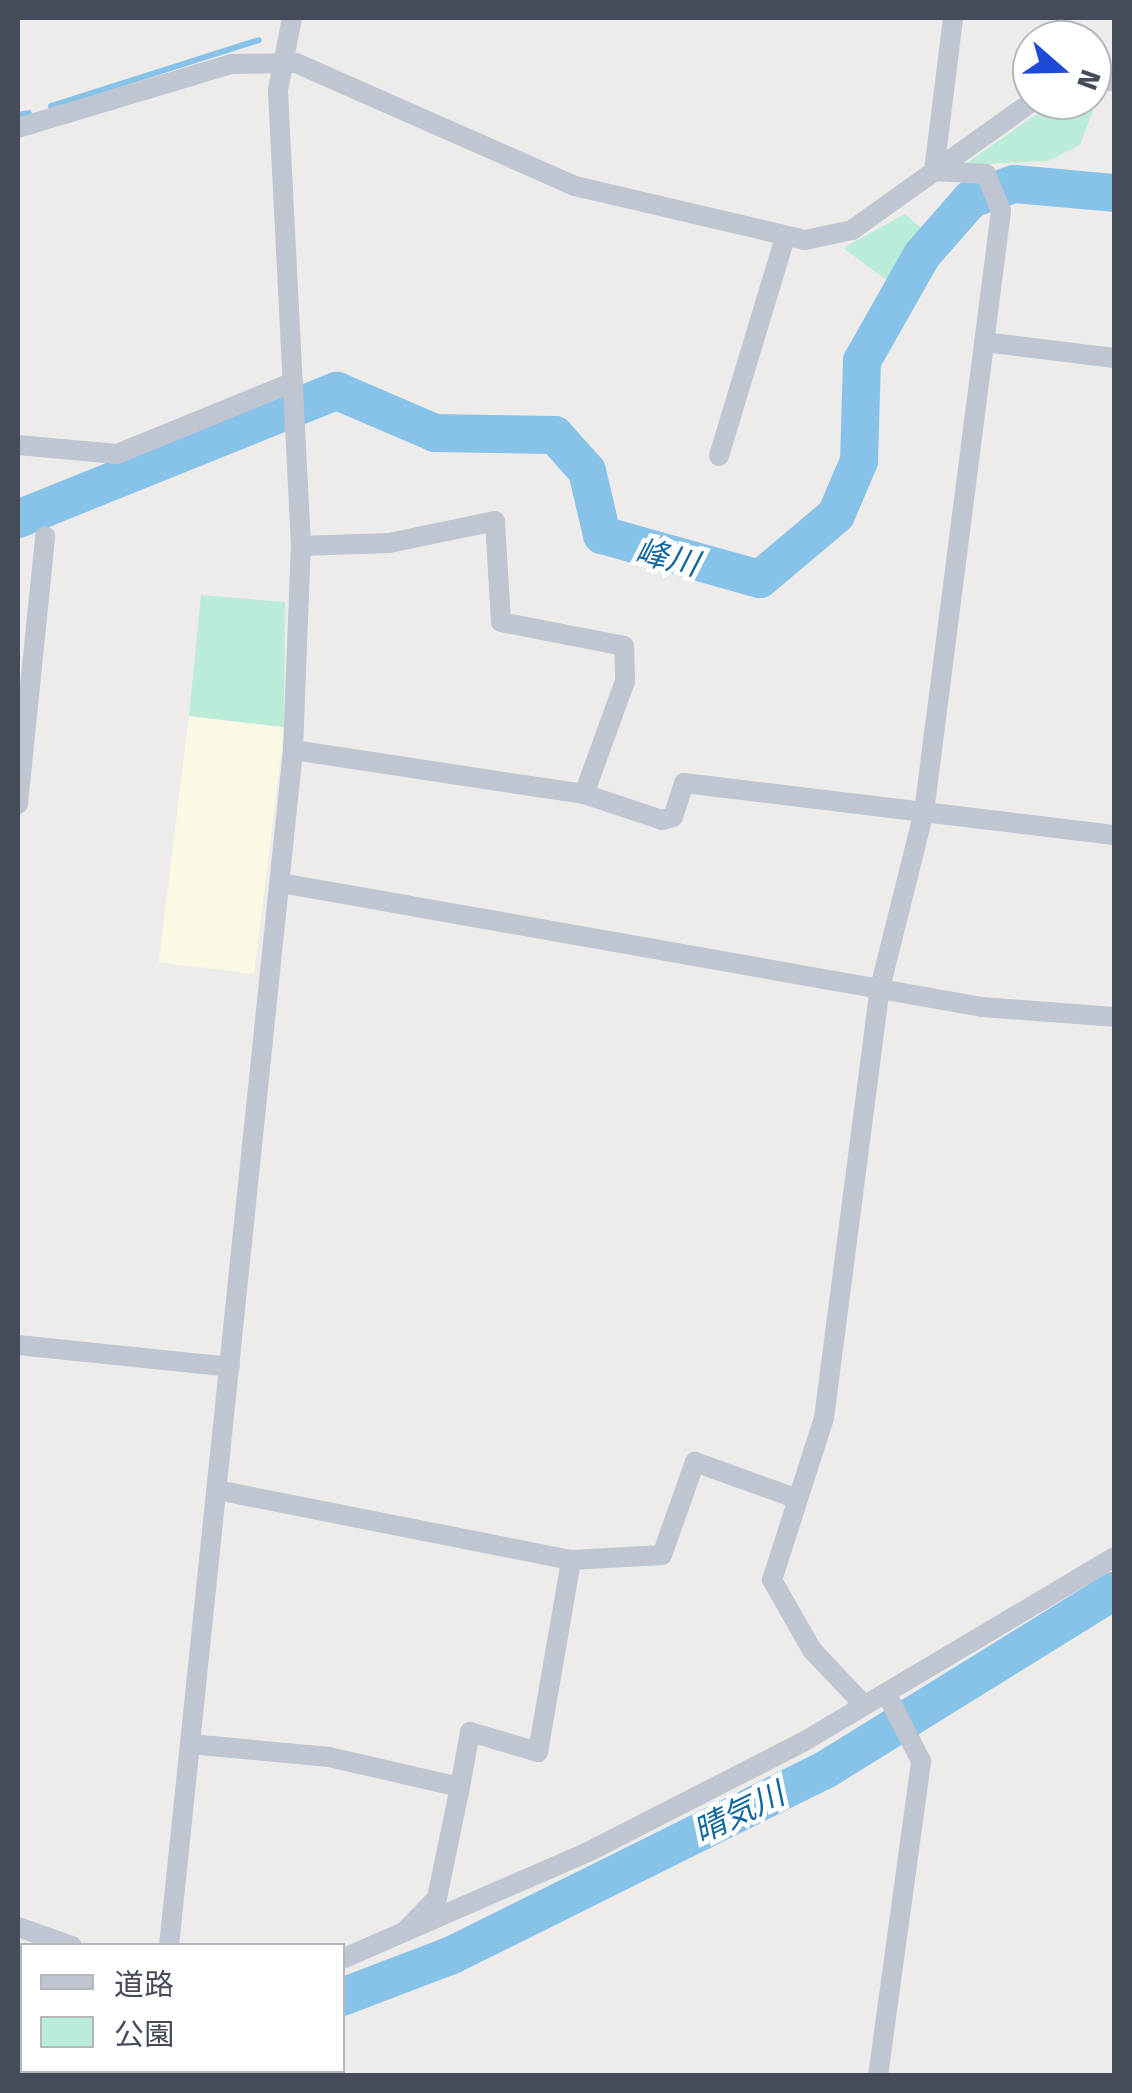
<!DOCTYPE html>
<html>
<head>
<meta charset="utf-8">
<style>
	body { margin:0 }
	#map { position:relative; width:1132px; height:2093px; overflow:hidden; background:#eeeceb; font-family:"Fira Sans","Noto Sans JP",sans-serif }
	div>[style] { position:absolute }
	.commercial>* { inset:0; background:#fbf8e3; transform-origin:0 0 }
	.green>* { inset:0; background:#baecd7 }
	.stream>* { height:6px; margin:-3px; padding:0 3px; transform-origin:3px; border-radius:3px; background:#87c2e8 }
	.river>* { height:38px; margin:-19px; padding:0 19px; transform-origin:19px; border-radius:19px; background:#87c2e8 }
	.minor>* { height:20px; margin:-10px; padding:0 10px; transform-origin:10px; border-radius:10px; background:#bfc5d1 }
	span { translate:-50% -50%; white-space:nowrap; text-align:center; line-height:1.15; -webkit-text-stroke:9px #fff; paint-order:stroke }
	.water-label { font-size:32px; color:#1066a0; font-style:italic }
	.frame { position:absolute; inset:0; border:20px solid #454b58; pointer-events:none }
	.legend { position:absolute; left:20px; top:1943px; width:325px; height:130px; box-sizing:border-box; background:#fff; border:2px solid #b5b7bc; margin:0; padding:12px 18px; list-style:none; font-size:30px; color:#454b58 }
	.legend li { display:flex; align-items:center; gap:20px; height:50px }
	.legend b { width:50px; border:2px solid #b5b7bc }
	.north { position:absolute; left:1012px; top:20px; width:100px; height:100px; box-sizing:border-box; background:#fff; border:2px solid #b5b7bc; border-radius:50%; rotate:110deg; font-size:28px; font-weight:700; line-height:40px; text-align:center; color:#454b58 }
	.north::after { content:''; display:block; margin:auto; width:35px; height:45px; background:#1d4ad7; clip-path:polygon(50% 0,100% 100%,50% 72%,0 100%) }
</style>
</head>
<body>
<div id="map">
	<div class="commercial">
		<div style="left:189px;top:716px;width:96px;height:248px;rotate:7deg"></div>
	</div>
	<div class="green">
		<div style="clip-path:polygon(1098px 97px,1080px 145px,1048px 161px,964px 165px,1051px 104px)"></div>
		<div style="clip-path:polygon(905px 214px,930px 236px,889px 282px,843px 248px)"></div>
		<div style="clip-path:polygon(201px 595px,285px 602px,284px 727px,189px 716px)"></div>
	</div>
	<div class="stream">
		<div style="left:51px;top:106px;width:218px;rotate:-17.6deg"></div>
		<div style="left:18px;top:115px;width:11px;rotate:-10deg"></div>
	</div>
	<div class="river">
		<div style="left:18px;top:519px;width:344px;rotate:-21.9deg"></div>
		<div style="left:337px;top:391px;width:107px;rotate:23.2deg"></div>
		<div style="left:435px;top:433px;width:120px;rotate:1deg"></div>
		<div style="left:555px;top:435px;width:48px;rotate:48.4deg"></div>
		<div style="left:587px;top:471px;width:66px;rotate:76.8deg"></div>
		<div style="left:602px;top:535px;width:164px;rotate:15.6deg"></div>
		<div style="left:760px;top:579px;width:99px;rotate:-40.1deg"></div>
		<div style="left:836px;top:515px;width:59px;rotate:-66.9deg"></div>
		<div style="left:859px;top:461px;width:100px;rotate:-88.3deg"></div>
		<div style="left:862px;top:361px;width:122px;rotate:-60.5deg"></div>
		<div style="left:922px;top:255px;width:74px;rotate:-48.8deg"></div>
		<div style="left:971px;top:199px;width:46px;rotate:-19.2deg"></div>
		<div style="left:1014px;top:184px;width:100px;rotate:5.1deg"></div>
		<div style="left:18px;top:1976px;width:4px;rotate:27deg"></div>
		<div style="left:342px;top:1997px;width:118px;rotate:-20.9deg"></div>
		<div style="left:452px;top:1955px;width:416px;rotate:-26.4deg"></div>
		<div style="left:825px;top:1770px;width:340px;rotate:-31.8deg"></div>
	</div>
	<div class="minor">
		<div style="left:1092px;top:82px;width:22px;rotate:-3deg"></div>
		<div style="left:18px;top:128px;width:222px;rotate:-16.7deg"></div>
		<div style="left:231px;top:64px;width:65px;rotate:-0.9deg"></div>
		<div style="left:296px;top:63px;width:305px;rotate:23.8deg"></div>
		<div style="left:575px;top:186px;width:236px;rotate:13.2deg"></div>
		<div style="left:805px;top:240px;width:48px;rotate:-12deg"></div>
		<div style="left:852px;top:230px;width:224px;rotate:-35.5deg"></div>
		<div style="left:934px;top:171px;width:154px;rotate:-82.9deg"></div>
		<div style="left:984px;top:342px;width:131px;rotate:7deg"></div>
		<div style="left:18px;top:445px;width:99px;rotate:5.2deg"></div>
		<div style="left:117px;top:454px;width:190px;rotate:-22.2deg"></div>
		<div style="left:719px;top:456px;width:228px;rotate:-73.2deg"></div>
		<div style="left:301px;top:546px;width:88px;rotate:-2deg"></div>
		<div style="left:389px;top:543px;width:108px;rotate:-11.7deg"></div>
		<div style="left:495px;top:521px;width:101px;rotate:86.6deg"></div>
		<div style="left:501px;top:622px;width:125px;rotate:11deg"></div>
		<div style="left:624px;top:646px;width:35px;rotate:88deg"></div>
		<div style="left:625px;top:681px;width:120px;rotate:109.9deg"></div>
		<div style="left:293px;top:750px;width:294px;rotate:8.6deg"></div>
		<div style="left:584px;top:794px;width:82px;rotate:18.4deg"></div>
		<div style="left:662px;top:820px;width:11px;rotate:-15deg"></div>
		<div style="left:673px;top:817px;width:36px;rotate:-72deg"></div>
		<div style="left:684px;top:783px;width:433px;rotate:6.9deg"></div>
		<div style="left:18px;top:804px;width:269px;rotate:-84.2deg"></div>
		<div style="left:281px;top:883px;width:712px;rotate:10.03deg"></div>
		<div style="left:982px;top:1007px;width:132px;rotate:4.3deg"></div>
		<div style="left:18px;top:1345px;width:213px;rotate:5.9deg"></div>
		<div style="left:217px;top:1490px;width:361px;rotate:11.2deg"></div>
		<div style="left:571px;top:1560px;width:91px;rotate:-3.1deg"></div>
		<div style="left:662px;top:1555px;width:99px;rotate:-70.5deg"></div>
		<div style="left:695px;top:1462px;width:106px;rotate:19.8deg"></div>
		<div style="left:863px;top:1704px;width:74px;rotate:-133.4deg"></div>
		<div style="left:812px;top:1650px;width:81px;rotate:-119.7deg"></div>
		<div style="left:772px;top:1580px;width:170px;rotate:-72.2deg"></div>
		<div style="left:824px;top:1418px;width:434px;rotate:-82.6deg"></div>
		<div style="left:880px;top:988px;width:181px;rotate:-76deg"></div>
		<div style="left:924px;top:812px;width:606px;rotate:-82.7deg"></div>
		<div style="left:1001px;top:211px;width:40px;rotate:-112deg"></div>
		<div style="left:986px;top:174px;width:52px;rotate:-176.7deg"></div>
		<div style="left:190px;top:1744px;width:140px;rotate:5.3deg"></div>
		<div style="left:329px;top:1757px;width:134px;rotate:12.9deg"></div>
		<div style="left:460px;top:1787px;width:56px;rotate:-79.7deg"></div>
		<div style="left:470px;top:1732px;width:71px;rotate:16.4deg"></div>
		<div style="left:538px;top:1752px;width:195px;rotate:-80.2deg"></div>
		<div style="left:18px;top:1927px;width:57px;rotate:19.4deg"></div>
		<div style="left:406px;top:1930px;width:45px;rotate:-45.9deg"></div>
		<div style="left:437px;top:1898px;width:113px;rotate:-78.3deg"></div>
		<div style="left:169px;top:1946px;width:1202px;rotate:-84.08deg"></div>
		<div style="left:293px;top:750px;width:204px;rotate:-87.8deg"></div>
		<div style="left:301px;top:546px;width:457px;rotate:-92.9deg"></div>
		<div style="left:278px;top:90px;width:73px;rotate:-79deg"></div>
		<div style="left:342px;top:1959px;width:268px;rotate:-23.5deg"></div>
		<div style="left:588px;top:1852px;width:242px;rotate:-27.1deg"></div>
		<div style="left:803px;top:1742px;width:362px;rotate:-30.7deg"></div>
		<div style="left:156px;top:2076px;width:6px;rotate:-90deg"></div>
		<div style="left:878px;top:2076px;width:318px;rotate:-82.2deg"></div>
		<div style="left:921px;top:1761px;width:76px;rotate:-117.2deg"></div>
	</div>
	<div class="water-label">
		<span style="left:667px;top:558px;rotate:13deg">峰川</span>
		<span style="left:739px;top:1813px;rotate:-26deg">晴気川</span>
	</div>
	<div class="frame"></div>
	<ul class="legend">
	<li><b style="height:12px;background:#bfc5d1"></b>道路</li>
	<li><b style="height:28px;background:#baecd7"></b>公園</li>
	</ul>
	<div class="north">N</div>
</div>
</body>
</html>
